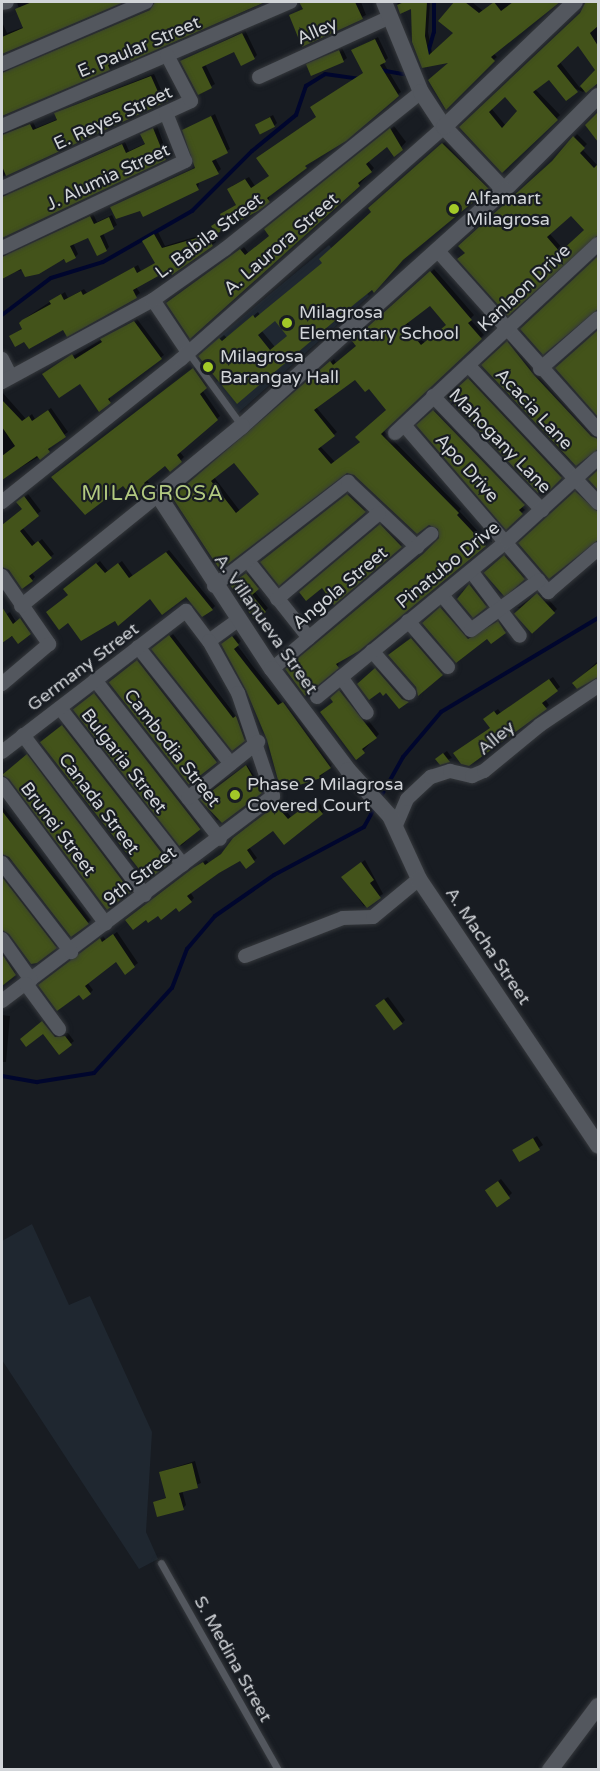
<!DOCTYPE html>
<html>
<head>
<meta charset="utf-8">
<style>
	body { margin:0 }
	#map { position:relative; width:600px; height:1771px; overflow:hidden; background:#181c22; font-family:"Varela Round",sans-serif }
	div>[style] { position:absolute }
	.built>* { inset:0; background:#1f2730 }
	.shadow>* { inset:0; background:#0007; transform-origin:0 0 }
	.stream>* { height:4px; margin:-2px; padding:0 2px; transform-origin:2px; border-radius:2px; background:#00062d }
	.building>* { inset:0; background:#43531a; transform-origin:0 0 }
	.roads { filter:drop-shadow(0 0 2px #35383c) drop-shadow(0 0 2px #35383c) }
	.service>* { height:7px; margin:-3.5px; padding:0 3.5px; transform-origin:3.5px; border-radius:3.5px; background:#53575e }
	.minor>* { height:14px; margin:-7px; padding:0 7px; transform-origin:7px; border-radius:7px; background:#53575e }
	.tertiary>* { height:16px; margin:-8px; padding:0 8px; transform-origin:8px; border-radius:8px; background:#53575e }
	.dots>* { width:16px; height:16px; translate:-50% -50%; box-sizing:border-box; border:3px solid #181c22; border-radius:50% }
	span { translate:-50% -50%; white-space:nowrap; text-align:center; line-height:1.15; -webkit-text-stroke:4.5px #181c22; paint-order:stroke }
	.street-label { font-size:18px; color:#d2d5d9 }
	.poi-label { font-size:18px; color:#d2d5d9 }
	.left { translate:0 -50%; text-align:left }
	.quarter-label { font-size:21px; color:#b2c980; letter-spacing:1.5px }
	.frame { position:absolute; inset:0; border:3px solid #d2d5d9; pointer-events:none }
</style>
</head>
<body>
<div id="map">
	<div class="built">
		<div style="clip-path:polygon(329px 245px,369px 296px,237px 414px,213px 385px,224px 376px,202px 351px)"></div>
		<div style="clip-path:polygon(32px 1224px,69px 1305px,90px 1296px,152px 1432px,146px 1532px,158px 1559px,139px 1569px,2px 1360px,2px 1241px)"></div>
	</div>
	<div class="shadow">
		<div style="clip-path:polygon(17px 2px,121px 2px,2px 53px,2px 22px,7px 33px,24px 27px)"></div>
		<div style="clip-path:polygon(155px 2px,266px 2px,132px 59px,130px 55px,111px 62px,109px 69px,2px 116px,2px 66px,10px 70px,152px 9px)"></div>
		<div style="clip-path:polygon(301px 2px,361px 2px,366px 15px,303px 45px,291px 16px,304px 8px)"></div>
		<div style="clip-path:polygon(397px 2px,430px 2px,428px 32px,432px 53px,455px 33px,440px 20px,456px 2px,472px 2px,483px 11px,496px 2px,558px 2px,493px 53px,497px 57px,473px 78px,452px 61px,423px 66px,413px 6px,401px 12px)"></div>
		<div style="clip-path:polygon(evenodd,592px 2px,598px 2px,598px 79px,583px 92px,549px 77px,535px 89px,560px 115px,502px 171px,461px 127px,592px 2px,579px 43px,597px 70px,580px 88px,559px 61px,579px 43px,592px 2px,505px 95px,519px 111px,506px 126px,491px 108px,505px 95px)"></div>
		<div style="clip-path:polygon(245px 30px,257px 55px,254px 58px,235px 50px,205px 64px,215px 84px,199px 93px,182px 62px)"></div>
		<div style="clip-path:polygon(378px 37px,388px 58px,383px 62px,401px 92px,308px 162px,270px 195px,268px 201px,224px 219px,237px 204px,232px 186px,249px 177px,255px 186px,271px 176px,317px 116px,364px 73px,353px 50px)"></div>
		<div style="clip-path:polygon(342px 48px,347px 58px,343px 61px,308px 65px)"></div>
		<div style="clip-path:polygon(154px 74px,162px 92px,167px 90px,170px 97px,167px 100px,2px 177px,2px 130px,33px 122px,36px 128px,58px 119px,59px 111px)"></div>
		<div style="clip-path:polygon(215px 114px,230px 149px,215px 158px,221px 169px,218px 172px,199px 181px,198px 189px,112px 207px,196px 167px,184px 131px)"></div>
		<div style="clip-path:polygon(273px 115px,277px 123px,274px 126px,257px 124px)"></div>
		<div style="clip-path:polygon(157px 126px,168px 156px,165px 159px,2px 237px,2px 193px,9px 194px,125px 142px,129px 151px,146px 143px,142px 134px)"></div>
		<div style="clip-path:polygon(394px 126px,406px 142px,394px 155px,387px 145px,368px 161px,374px 168px,359px 185px,191px 336px,171px 300px,244px 247px,249px 254px,271px 236px,269px 226px)"></div>
		<div style="clip-path:polygon(evenodd,577px 134px,587px 144px,582px 149px,598px 166px,598px 236px,591px 236px,508px 314px,554px 160px,577px 134px,571px 214px,586px 230px,564px 250px,549px 233px,571px 214px)"></div>
		<div style="clip-path:polygon(evenodd,447px 140px,492px 184px,237px 402px,204px 352px,224px 335px,227px 338px,258px 312px,260px 315px,324px 263px,373px 212px,374px 204px,447px 140px,275px 319px,289px 335px,275px 347px,261px 330px,275px 319px)"></div>
		<div style="clip-path:polygon(93px 214px,97px 222px,112px 215px,117px 225px,103px 233px,109px 247px,106px 250px,89px 236px,73px 243px,78px 254px,75px 257px,2px 275px,2px 253px,10px 254px)"></div>
		<div style="clip-path:polygon(158px 232px,165px 246px,211px 232px,216px 242px,173px 273px,170px 268px,136px 287px,140px 293px,136px 296px,67px 335px,64px 328px,25px 340px,11px 336px,23px 328px,21px 323px,27px 317px,65px 292px,68px 298px,84px 289px,87px 293px,138px 265px,141px 271px,156px 263px,147px 238px)"></div>
		<div style="clip-path:polygon(598px 258px,598px 310px,522px 329px)"></div>
		<div style="clip-path:polygon(evenodd,434px 269px,474px 315px,470px 319px,484px 335px,383px 430px,461px 509px,459px 511px,488px 542px,339px 661px,338px 666px,306px 694px,441px 538px,440px 528px,347px 471px,220px 568px,177px 494px,334px 359px,336px 363px,358px 345px,354px 341px,434px 269px,430px 304px,447px 325px,425px 343px,407px 322px,430px 304px,434px 269px,355px 377px,369px 387px,388px 410px,361px 441px,335px 462px,320px 446px,337px 432px,316px 407px,355px 377px,434px 269px,234px 461px,261px 494px,240px 511px,214px 477px,234px 461px)"></div>
		<div style="clip-path:polygon(137px 319px,164px 355px,110px 395px,110px 402px,80px 382px,47px 371px)"></div>
		<div style="clip-path:polygon(598px 331px,598px 415px,557px 368px)"></div>
		<div style="left:511px;top:339px;width:129px;height:38px;rotate:48deg"></div>
		<div style="clip-path:polygon(197px 366px,209px 384px,202px 390px,220px 416px,179px 451px,184px 457px,181px 460px,170px 470px,166px 464px,146px 479px,150px 484px,147px 487px,56px 474px)"></div>
		<div style="clip-path:polygon(472px 376px,564px 474px,548px 489px,449px 397px)"></div>
		<div style="clip-path:polygon(2px 392px,26px 419px,32px 414px,35px 419px,51px 408px,68px 432px,50px 445px,49px 451px,2px 478px)"></div>
		<div style="clip-path:polygon(437px 408px,527px 501px,521px 506px,525px 510px,506px 527px,418px 426px)"></div>
		<div style="clip-path:polygon(579px 489px,598px 507px,598px 534px,549px 577px,520px 543px)"></div>
		<div style="clip-path:polygon(351px 492px,368px 508px,279px 583px,265px 559px)"></div>
		<div style="clip-path:polygon(28px 494px,41px 511px,22px 527px,36px 544px,42px 539px,54px 554px,31px 572px,35px 577px,32px 580px,2px 567px,2px 526px,23px 509px,21px 499px)"></div>
		<div style="clip-path:polygon(384px 522px,404px 543px,401px 546px,304px 589px)"></div>
		<div style="clip-path:polygon(169px 550px,215px 606px,212px 609px,186px 595px,150px 597px,115px 619px,69px 595px,68px 586px,100px 561px,108px 571px,122px 561px,133px 576px)"></div>
		<div style="clip-path:polygon(508px 553px,527px 575px,524px 578px,488px 569px)"></div>
		<div style="clip-path:polygon(250px 571px,261px 585px,254px 591px,268px 608px,265px 611px,235px 582px)"></div>
		<div style="clip-path:polygon(473px 582px,489px 603px,486px 606px,462px 592px)"></div>
		<div style="clip-path:polygon(541px 591px,557px 609px,554px 612px,517px 608px)"></div>
		<div style="clip-path:polygon(444px 605px,472px 636px,501px 619px,508px 629px,491px 642px,488px 637px,456px 661px,427px 620px)"></div>
		<div style="clip-path:polygon(10px 612px,16px 622px,24px 616px,33px 630px,2px 640px,2px 617px)"></div>
		<div style="clip-path:polygon(173px 634px,236px 716px,240px 714px,247px 736px,244px 740px,156px 646px)"></div>
		<div style="clip-path:polygon(236px 634px,241px 641px,237px 645px,255px 669px,282px 703px,287px 700px,333px 764px,320px 777px,282px 790px,268px 740px,226px 641px)"></div>
		<div style="clip-path:polygon(414px 636px,445px 671px,417px 686px,393px 652px)"></div>
		<div style="clip-path:polygon(141px 658px,220px 758px,217px 761px,113px 679px)"></div>
		<div style="clip-path:polygon(598px 661px,598px 676px,577px 687px,574px 683px)"></div>
		<div style="clip-path:polygon(379px 666px,411px 698px,399px 707px,387px 691px,359px 684px)"></div>
		<div style="clip-path:polygon(553px 677px,560px 687px,545px 699px,549px 705px,546px 708px,488px 716px,498px 709px,501px 713px)"></div>
		<div style="clip-path:polygon(343px 688px,379px 734px,356px 758px,335px 702px,335px 695px)"></div>
		<div style="clip-path:polygon(98px 691px,203px 825px,181px 846px,78px 706px)"></div>
		<div style="clip-path:polygon(66px 723px,172px 859px,169px 862px,45px 739px)"></div>
		<div style="clip-path:polygon(447px 751px,452px 758px,440px 763px,440px 756px)"></div>
		<div style="clip-path:polygon(30px 753px,133px 888px,107px 908px,10px 777px,3px 774px)"></div>
		<div style="left:247px;top:765px;width:30px;height:56px;rotate:57deg"></div>
		<div style="clip-path:polygon(316px 799px,325px 810px,322px 813px,274px 828px,249px 847px,257px 858px,246px 867px,240px 859px,190px 892px,194px 898px,191px 901px,146px 918px,130px 917px,198px 865px,206px 860px,209px 863px,224px 852px,238px 835px,280px 803px,291px 817px)"></div>
		<div style="clip-path:polygon(2px 806px,91px 920px,88px 923px,2px 853px)"></div>
		<div style="clip-path:polygon(365px 860px,383px 894px,364px 906px,343px 877px)"></div>
		<div style="clip-path:polygon(2px 870px,59px 944px,56px 947px,2px 929px)"></div>
		<div style="clip-path:polygon(117px 932px,138px 963px,126px 972px,117px 960px,87px 982px,93px 990px,90px 993px,43px 982px,103px 936px,106px 940px)"></div>
		<div style="clip-path:polygon(2px 945px,18px 970px,2px 984px)"></div>
		<div style="clip-path:polygon(388px 997px,405px 1020px,402px 1023px,380px 1002px)"></div>
		<div style="clip-path:polygon(2px 1015px,10px 1016px,6px 1062px,2px 1062px)"></div>
		<div style="clip-path:polygon(46px 1020px,58px 1034px,68px 1033px,74px 1041px,59px 1053px,43px 1032px,25px 1036px)"></div>
		<div style="clip-path:polygon(537px 1136px,543px 1145px,520px 1160px,518px 1148px)"></div>
		<div style="clip-path:polygon(501px 1179px,512px 1193px,509px 1196px,490px 1187px)"></div>
		<div style="clip-path:polygon(195px 1461px,201px 1483px,182px 1490px,186px 1505px,183px 1508px,155px 1502px,167px 1497px,160px 1472px)"></div>
	</div>
	<div class="stream">
		<div style="left:427px;top:56px;width:25px;rotate:-74deg"></div>
		<div style="left:434px;top:32px;width:30px;rotate:-90deg"></div>
		<div style="left:380px;top:70px;width:28px;rotate:10deg"></div>
		<div style="left:2px;top:315px;width:61px;rotate:-37.1deg"></div>
		<div style="left:51px;top:278px;width:54px;rotate:-17.1deg"></div>
		<div style="left:103px;top:262px;width:103px;rotate:-29.8deg"></div>
		<div style="left:192px;top:211px;width:85px;rotate:-45deg"></div>
		<div style="left:252px;top:151px;width:57px;rotate:-39.3deg"></div>
		<div style="left:296px;top:115px;width:31px;rotate:-71deg"></div>
		<div style="left:306px;top:86px;width:22px;rotate:-32deg"></div>
		<div style="left:325px;top:74px;width:35px;rotate:8deg"></div>
		<div style="left:380px;top:798px;width:47px;rotate:-60.7deg"></div>
		<div style="left:403px;top:757px;width:59px;rotate:-49.8deg"></div>
		<div style="left:441px;top:712px;width:183px;rotate:-30.9deg"></div>
		<div style="left:2px;top:1076px;width:36px;rotate:10deg"></div>
		<div style="left:37px;top:1082px;width:58px;rotate:-9deg"></div>
		<div style="left:94px;top:1073px;width:115px;rotate:-47.5deg"></div>
		<div style="left:172px;top:988px;width:42px;rotate:-69deg"></div>
		<div style="left:187px;top:949px;width:43px;rotate:-49.7deg"></div>
		<div style="left:215px;top:916px;width:72px;rotate:-34.8deg"></div>
		<div style="left:274px;top:875px;width:102px;rotate:-28.1deg"></div>
		<div style="left:364px;top:827px;width:23px;rotate:-61deg"></div>
	</div>
	<div class="building">
		<div style="clip-path:polygon(32px 2px,124px 2px,2px 54px,2px 37px,23px 28px,15px 9px)"></div>
		<div style="clip-path:polygon(155px 2px,263px 3px,131px 61px,129px 57px,108px 65px,110px 70px,2px 116px,2px 73px,150px 10px)"></div>
		<div style="clip-path:polygon(299px 2px,355px 2px,363px 19px,302px 47px,289px 15px,303px 9px)"></div>
		<div style="clip-path:polygon(404px 2px,427px 2px,425px 36px,429px 55px,453px 33px,438px 21px,454px 2px,465px 2px,479px 13px,494px 2px,501px 11px,513px 2px,560px 2px,491px 57px,495px 61px,446px 110px,428px 80px,448px 63px,422px 68px,412px 42px,411px 9px,400px 14px,397px 5px)"></div>
		<div style="clip-path:polygon(evenodd,598px 2px,598px 26px,590px 33px,598px 46px,598px 83px,586px 93px,580px 86px,595px 70px,578px 46px,557px 66px,578px 92px,566px 101px,549px 80px,533px 92px,558px 120px,502px 173px,459px 127px,580px 13px,585px 3px,598px 2px,505px 97px,517px 111px,502px 128px,489px 112px,505px 97px)"></div>
		<div style="clip-path:polygon(242px 33px,255px 59px,241px 66px,234px 52px,202px 67px,212px 88px,198px 95px,180px 61px)"></div>
		<div style="clip-path:polygon(375px 39px,386px 62px,380px 65px,399px 96px,346px 141px,305px 166px,307px 168px,267px 198px,270px 202px,258px 211px,216px 234px,211px 226px,222px 219px,220px 214px,236px 205px,227px 189px,245px 179px,251px 188px,269px 176px,256px 158px,316px 117px,310px 107px,363px 73px,351px 50px)"></div>
		<div style="left:339px;top:50px;width:13px;height:36px;rotate:67deg"></div>
		<div style="clip-path:polygon(151px 76px,159px 94px,164px 92px,168px 101px,6px 176px,2px 166px,2px 135px,30px 124px,33px 130px,57px 120px,54px 113px)"></div>
		<div style="clip-path:polygon(598px 112px,598px 142px,585px 125px)"></div>
		<div style="clip-path:polygon(211px 116px,228px 153px,212px 161px,219px 174px,196px 184px,199px 190px,143px 217px,140px 211px,116px 219px,110px 207px,195px 168px,182px 130px)"></div>
		<div style="left:270px;top:117px;width:11px;height:17px;rotate:63deg"></div>
		<div style="clip-path:polygon(153px 128px,166px 160px,2px 238px,2px 197px,122px 144px,126px 153px,145px 144px,140px 134px)"></div>
		<div style="clip-path:polygon(390px 128px,403px 150px,394px 157px,387px 147px,366px 164px,372px 172px,358px 183px,360px 186px,190px 339px,166px 303px,240px 249px,245px 255px,269px 236px,264px 229px)"></div>
		<div style="clip-path:polygon(evenodd,573px 136px,585px 148px,580px 153px,594px 168px,598px 164px,598px 235px,508px 316px,457px 259px,465px 253px,458px 246px,552px 161px,573px 136px,571px 216px,584px 230px,560px 252px,547px 237px,571px 216px)"></div>
		<div style="clip-path:polygon(evenodd,442px 143px,489px 189px,403px 260px,374px 293px,372px 290px,357px 302px,237px 404px,198px 356px,219px 338px,222px 341px,253px 315px,255px 318px,322px 263px,319px 259px,371px 212px,368px 208px,442px 143px,275px 321px,287px 336px,270px 350px,258px 335px,275px 321px)"></div>
		<div style="clip-path:polygon(90px 216px,94px 224px,109px 217px,114px 229px,100px 236px,107px 251px,97px 256px,88px 238px,70px 246px,76px 258px,66px 263px,64px 259px,39px 274px,25px 277px,21px 269px,2px 279px,2px 257px)"></div>
		<div style="clip-path:polygon(154px 234px,162px 248px,207px 235px,213px 246px,172px 275px,169px 270px,133px 290px,137px 298px,67px 337px,63px 330px,29px 349px,24px 342px,15px 347px,9px 336px,22px 329px,19px 323px,22px 320px,51px 304px,49px 301px,61px 294px,64px 300px,81px 291px,83px 295px,134px 267px,137px 273px,155px 263px,142px 241px)"></div>
		<div style="clip-path:polygon(598px 256px,598px 309px,543px 355px,520px 329px)"></div>
		<div style="clip-path:polygon(evenodd,430px 271px,472px 320px,468px 323px,482px 339px,381px 434px,459px 513px,457px 515px,486px 546px,359px 651px,336px 664px,339px 668px,305px 696px,285px 669px,423px 554px,439px 538px,438px 529px,429px 525px,417px 534px,354px 475px,347px 473px,220px 570px,172px 497px,330px 361px,333px 365px,356px 346px,352px 341px,430px 271px,430px 306px,446px 325px,421px 345px,405px 325px,430px 306px,430px 271px,355px 380px,365px 392px,369px 389px,386px 410px,355px 437px,360px 442px,331px 464px,318px 449px,335px 436px,314px 410px,355px 380px,430px 271px,234px 463px,259px 494px,236px 513px,211px 481px,234px 463px)"></div>
		<div style="clip-path:polygon(134px 321px,162px 359px,108px 399px,111px 403px,99px 412px,80px 384px,59px 398px,42px 374px,72px 354px,75px 359px,102px 342px,100px 339px)"></div>
		<div style="clip-path:polygon(598px 330px,598px 417px,555px 368px)"></div>
		<div style="clip-path:polygon(507px 341px,534px 375px,591px 436px,598px 439px,598px 449px,576px 466px,481px 365px)"></div>
		<div style="clip-path:polygon(193px 368px,207px 388px,200px 394px,218px 420px,177px 455px,182px 462px,170px 472px,165px 466px,144px 483px,148px 488px,134px 499px,123px 486px,85px 515px,51px 477px)"></div>
		<div style="clip-path:polygon(468px 378px,562px 478px,548px 492px,544px 487px,538px 493px,447px 397px)"></div>
		<div style="clip-path:polygon(2px 400px,22px 421px,29px 416px,32px 421px,48px 410px,66px 437px,48px 449px,50px 452px,40px 460px,37px 456px,2px 480px,2px 456px,15px 446px,2px 427px)"></div>
		<div style="clip-path:polygon(433px 410px,525px 505px,519px 510px,523px 514px,506px 530px,416px 425px)"></div>
		<div style="clip-path:polygon(598px 470px,598px 490px,588px 479px)"></div>
		<div style="clip-path:polygon(575px 491px,598px 512px,598px 540px,549px 579px,518px 543px)"></div>
		<div style="clip-path:polygon(347px 494px,366px 512px,279px 586px,260px 562px)"></div>
		<div style="clip-path:polygon(24px 496px,39px 516px,20px 531px,32px 546px,38px 541px,52px 558px,29px 576px,33px 581px,22px 589px,9px 570px,2px 567px,2px 525px,22px 509px,16px 502px)"></div>
		<div style="clip-path:polygon(380px 524px,402px 547px,334px 605px,322px 588px,306px 601px,299px 592px)"></div>
		<div style="clip-path:polygon(166px 552px,213px 610px,202px 617px,186px 597px,162px 615px,150px 599px,118px 626px,115px 621px,81px 641px,68px 623px,59px 630px,46px 612px,68px 595px,63px 589px,96px 563px,105px 573px,118px 563px,129px 578px)"></div>
		<div style="left:504px;top:555px;width:32px;height:27px;rotate:49deg"></div>
		<div style="clip-path:polygon(246px 573px,259px 589px,252px 595px,266px 612px,255px 621px,230px 585px)"></div>
		<div style="clip-path:polygon(469px 584px,487px 607px,473px 618px,457px 599px)"></div>
		<div style="left:537px;top:593px;width:27px;height:31px;rotate:48deg"></div>
		<div style="clip-path:polygon(2px 607px,13px 624px,20px 618px,31px 634px,18px 644px,12px 636px,2px 643px)"></div>
		<div style="clip-path:polygon(440px 607px,468px 639px,498px 621px,506px 633px,491px 644px,487px 639px,456px 663px,422px 623px)"></div>
		<div style="clip-path:polygon(169px 635px,233px 718px,236px 716px,245px 741px,232px 751px,151px 649px)"></div>
		<div style="clip-path:polygon(232px 636px,239px 645px,234px 649px,252px 672px,278px 705px,283px 702px,331px 768px,319px 776px,321px 778px,281px 791px,267px 740px,246px 690px,221px 644px)"></div>
		<div style="clip-path:polygon(411px 638px,443px 675px,418px 696px,416px 687px,388px 655px)"></div>
		<div style="left:137px;top:660px;width:130px;height:36px;rotate:52deg"></div>
		<div style="clip-path:polygon(598px 663px,598px 677px,577px 689px,572px 683px)"></div>
		<div style="clip-path:polygon(375px 668px,402px 699px,409px 702px,399px 709px,386px 693px,383px 696px,380px 692px,369px 700px,357px 684px)"></div>
		<div style="clip-path:polygon(549px 679px,558px 691px,542px 703px,547px 709px,469px 766px,461px 764px,453px 753px,490px 728px,483px 719px,494px 711px,497px 715px)"></div>
		<div style="clip-path:polygon(339px 690px,377px 738px,362px 749px,365px 753px,356px 760px,320px 712px,333px 702px,330px 698px)"></div>
		<div style="left:94px;top:693px;width:173px;height:27px;rotate:52deg"></div>
		<div style="left:62px;top:725px;width:175px;height:28px;rotate:52deg"></div>
		<div style="clip-path:polygon(443px 753px,450px 762px,440px 765px,435px 759px)"></div>
		<div style="clip-path:polygon(27px 754px,131px 892px,107px 910px,9px 779px,2px 775px)"></div>
		<div style="clip-path:polygon(246px 765px,262px 793px,222px 823px,200px 800px)"></div>
		<div style="clip-path:polygon(312px 801px,323px 814px,284px 845px,273px 831px,247px 850px,255px 862px,246px 869px,240px 861px,219px 873px,187px 896px,192px 902px,179px 912px,176px 908px,161px 920px,158px 916px,148px 923px,146px 920px,133px 930px,125px 920px,193px 868px,203px 862px,205px 865px,221px 854px,233px 838px,276px 805px,288px 819px)"></div>
		<div style="clip-path:polygon(2px 811px,89px 924px,71px 937px,9px 857px,2px 854px)"></div>
		<div style="clip-path:polygon(361px 862px,374px 880px,370px 883px,381px 898px,367px 908px,341px 877px)"></div>
		<div style="clip-path:polygon(2px 877px,57px 948px,37px 963px,31px 964px,9px 934px,2px 930px)"></div>
		<div style="clip-path:polygon(113px 934px,135px 967px,125px 975px,116px 962px,85px 986px,91px 994px,83px 1000px,79px 995px,57px 1011px,38px 985px,100px 938px,102px 942px)"></div>
		<div style="clip-path:polygon(2px 954px,16px 975px,2px 986px)"></div>
		<div style="left:384px;top:999px;width:31px;height:11px;rotate:53deg"></div>
		<div style="clip-path:polygon(42px 1021px,55px 1037px,65px 1036px,72px 1045px,59px 1055px,43px 1034px,26px 1047px,20px 1039px)"></div>
		<div style="left:533px;top:1138px;width:14px;height:24px;rotate:60deg"></div>
		<div style="left:498px;top:1181px;width:21px;height:16px;rotate:55deg"></div>
		<div style="clip-path:polygon(192px 1463px,198px 1488px,179px 1493px,184px 1510px,157px 1517px,153px 1502px,166px 1498px,159px 1472px)"></div>
	</div>
	<div class="roads">
		<div class="service">
			<div style="left:188px;top:352px;width:90px;rotate:54deg"></div>
			<div style="left:161px;top:1563px;width:238px;rotate:60.5deg"></div>
		</div>
		<div class="minor">
			<div style="left:2px;top:3px;width:5px;rotate:-11deg"></div>
			<div style="left:2px;top:64px;width:157px;rotate:-23.3deg"></div>
			<div style="left:259px;top:77px;width:144px;rotate:-24.6deg"></div>
			<div style="left:2px;top:126px;width:314px;rotate:-23.3deg"></div>
			<div style="left:2px;top:188px;width:208px;rotate:-24.7deg"></div>
			<div style="left:191px;top:101px;width:52px;rotate:-117.6deg"></div>
			<div style="left:2px;top:248px;width:203px;rotate:-25.4deg"></div>
			<div style="left:185px;top:161px;width:52px;rotate:-111.6deg"></div>
			<div style="left:437px;top:250px;width:241px;rotate:48.2deg"></div>
			<div style="left:153px;top:300px;width:63px;rotate:56.1deg"></div>
			<div style="left:2px;top:359px;width:20px;rotate:63deg"></div>
			<div style="left:468px;top:365px;width:190px;rotate:46.7deg"></div>
			<div style="left:540px;top:369px;width:77px;rotate:-41.3deg"></div>
			<div style="left:2px;top:382px;width:172px;rotate:-28.5deg"></div>
			<div style="left:153px;top:300px;width:88px;rotate:-35.3deg"></div>
			<div style="left:225px;top:249px;width:251px;rotate:-38.7deg"></div>
			<div style="left:433px;top:396px;width:158px;rotate:46.3deg"></div>
			<div style="left:404px;top:425px;width:221px;rotate:49.2deg"></div>
			<div style="left:548px;top:592px;width:66px;rotate:-40.7deg"></div>
			<div style="left:395px;top:433px;width:277px;rotate:-43deg"></div>
			<div style="left:2px;top:502px;width:229px;rotate:-38.6deg"></div>
			<div style="left:181px;top:359px;width:351px;rotate:-41.4deg"></div>
			<div style="left:248px;top:561px;width:98px;rotate:51.6deg"></div>
			<div style="left:471px;top:571px;width:81px;rotate:53deg"></div>
			<div style="left:2px;top:576px;width:83px;rotate:55.3deg"></div>
			<div style="left:49px;top:644px;width:62px;rotate:139.6deg"></div>
			<div style="left:214px;top:586px;width:170px;rotate:-37.8deg"></div>
			<div style="left:348px;top:482px;width:95px;rotate:43.3deg"></div>
			<div style="left:442px;top:595px;width:45px;rotate:50.4deg"></div>
			<div style="left:471px;top:630px;width:84px;rotate:-36.3deg"></div>
			<div style="left:277px;top:599px;width:133px;rotate:-40.1deg"></div>
			<div style="left:21px;top:606px;width:176px;rotate:-39deg"></div>
			<div style="left:408px;top:621px;width:61px;rotate:49deg"></div>
			<div style="left:209px;top:641px;width:36px;rotate:-36deg"></div>
			<div style="left:138px;top:647px;width:149px;rotate:51.5deg"></div>
			<div style="left:372px;top:651px;width:56px;rotate:48.6deg"></div>
			<div style="left:272px;top:669px;width:209px;rotate:-40.3deg"></div>
			<div style="left:341px;top:677px;width:44px;rotate:54.2deg"></div>
			<div style="left:95px;top:680px;width:202px;rotate:51.8deg"></div>
			<div style="left:317px;top:697px;width:246px;rotate:-39.4deg"></div>
			<div style="left:507px;top:541px;width:123px;rotate:-42.4deg"></div>
			<div style="left:60px;top:708px;width:199px;rotate:51.9deg"></div>
			<div style="left:23px;top:735px;width:201px;rotate:52.7deg"></div>
			<div style="left:2px;top:752px;width:232px;rotate:-37.5deg"></div>
			<div style="left:186px;top:611px;width:38px;rotate:53deg"></div>
			<div style="left:209px;top:641px;width:60px;rotate:60.9deg"></div>
			<div style="left:238px;top:693px;width:109px;rotate:71.2deg"></div>
			<div style="left:273px;top:796px;width:340px;rotate:142.9deg"></div>
			<div style="left:2px;top:784px;width:174px;rotate:53.4deg"></div>
			<div style="left:188px;top:798px;width:90px;rotate:-38.7deg"></div>
			<div style="left:396px;top:825px;width:28px;rotate:-67deg"></div>
			<div style="left:407px;top:799px;width:33px;rotate:-43deg"></div>
			<div style="left:431px;top:777px;width:20px;rotate:-18deg"></div>
			<div style="left:450px;top:771px;width:23px;rotate:13deg"></div>
			<div style="left:472px;top:776px;width:13px;rotate:-23deg"></div>
			<div style="left:484px;top:771px;width:72px;rotate:-39.4deg"></div>
			<div style="left:540px;top:725px;width:70px;rotate:-33.9deg"></div>
			<div style="left:2px;top:863px;width:113px;rotate:52.2deg"></div>
			<div style="left:2px;top:939px;width:50px;rotate:54.7deg"></div>
			<div style="left:245px;top:956px;width:105px;rotate:-21.2deg"></div>
			<div style="left:343px;top:918px;width:30px;rotate:-2deg"></div>
			<div style="left:373px;top:917px;width:60px;rotate:-39.6deg"></div>
			<div style="left:26px;top:984px;width:56px;rotate:53.7deg"></div>
		</div>
		<div class="tertiary">
			<div style="left:384px;top:2px;width:97px;rotate:67.7deg"></div>
			<div style="left:421px;top:92px;width:42px;rotate:56.7deg"></div>
			<div style="left:444px;top:127px;width:87px;rotate:46.4deg"></div>
			<div style="left:598px;top:96px;width:133px;rotate:135deg"></div>
			<div style="left:504px;top:190px;width:353px;rotate:138deg"></div>
			<div style="left:242px;top:426px;width:109px;rotate:140.6deg"></div>
			<div style="left:158px;top:495px;width:208px;rotate:56.8deg"></div>
			<div style="left:272px;top:669px;width:126px;rotate:53deg"></div>
			<div style="left:348px;top:770px;width:62px;rotate:47.6deg"></div>
			<div style="left:390px;top:816px;width:69px;rotate:65.3deg"></div>
			<div style="left:419px;top:879px;width:321px;rotate:56.1deg"></div>
			<div style="left:444px;top:127px;width:181px;rotate:-43.7deg"></div>
			<div style="left:550px;top:1770px;width:80px;rotate:-53.1deg"></div>
		</div>
	</div>
	<div class="dots">
		<div style="left:454px;top:209px;background:#a2c928"></div>
		<div style="left:287px;top:323px;background:#a2c928"></div>
		<div style="left:208px;top:367px;background:#a2c928"></div>
		<div style="left:235px;top:795px;background:#a2c928"></div>
	</div>
	<div class="street-label">
		<span style="left:317px;top:31px;rotate:-24deg">Alley</span>
		<span style="left:139px;top:47px;rotate:-23deg">E. Paular Street</span>
		<span style="left:113px;top:118px;rotate:-25deg">E. Reyes Street</span>
		<span style="left:108px;top:177px;rotate:-25deg">J. Alumia Street</span>
		<span style="left:209px;top:236px;rotate:-37deg">L. Babila Street</span>
		<span style="left:281px;top:244px;rotate:-41deg">A. Laurora Street</span>
		<span style="left:524px;top:288px;rotate:-43deg">Kanlaon Drive</span>
		<span style="left:534px;top:409px;rotate:47deg">Acacia Lane</span>
		<span style="left:500px;top:441px;rotate:46deg">Mahogany Lane</span>
		<span style="left:467px;top:468px;rotate:48deg">Apo Drive</span>
		<span style="left:448px;top:565px;rotate:-39deg">Pinatubo Drive</span>
		<span style="left:340px;top:588px;rotate:-40deg">Angola Street</span>
		<span style="left:266px;top:624px;rotate:55deg">A. Villanueva Street</span>
		<span style="left:83px;top:667px;rotate:-37deg">Germany Street</span>
		<span style="left:496px;top:738px;rotate:-40deg">Alley</span>
		<span style="left:172px;top:748px;rotate:52deg">Cambodia Street</span>
		<span style="left:124px;top:761px;rotate:52deg">Bulgaria Street</span>
		<span style="left:99px;top:804px;rotate:53deg">Canada Street</span>
		<span style="left:58px;top:829px;rotate:53deg">Brunei Street</span>
		<span style="left:140px;top:876px;rotate:-37deg">9th Street</span>
		<span style="left:488px;top:946px;rotate:56deg">A. Macha Street</span>
		<span style="left:233px;top:1659px;rotate:61deg">S. Medina Street</span>
	</div>
	<div class="poi-label">
		<span class="left" style="left:466px;top:209px">Alfamart<br>Milagrosa</span>
		<span class="left" style="left:299px;top:323px">Milagrosa<br>Elementary School</span>
		<span class="left" style="left:220px;top:367px">Milagrosa<br>Barangay Hall</span>
		<span class="left" style="left:247px;top:795px">Phase 2 Milagrosa<br>Covered Court</span>
	</div>
	<div class="quarter-label">
		<span style="left:153px;top:494px">MILAGROSA</span>
	</div>
	<div class="frame"></div>
</div>
</body>
</html>
